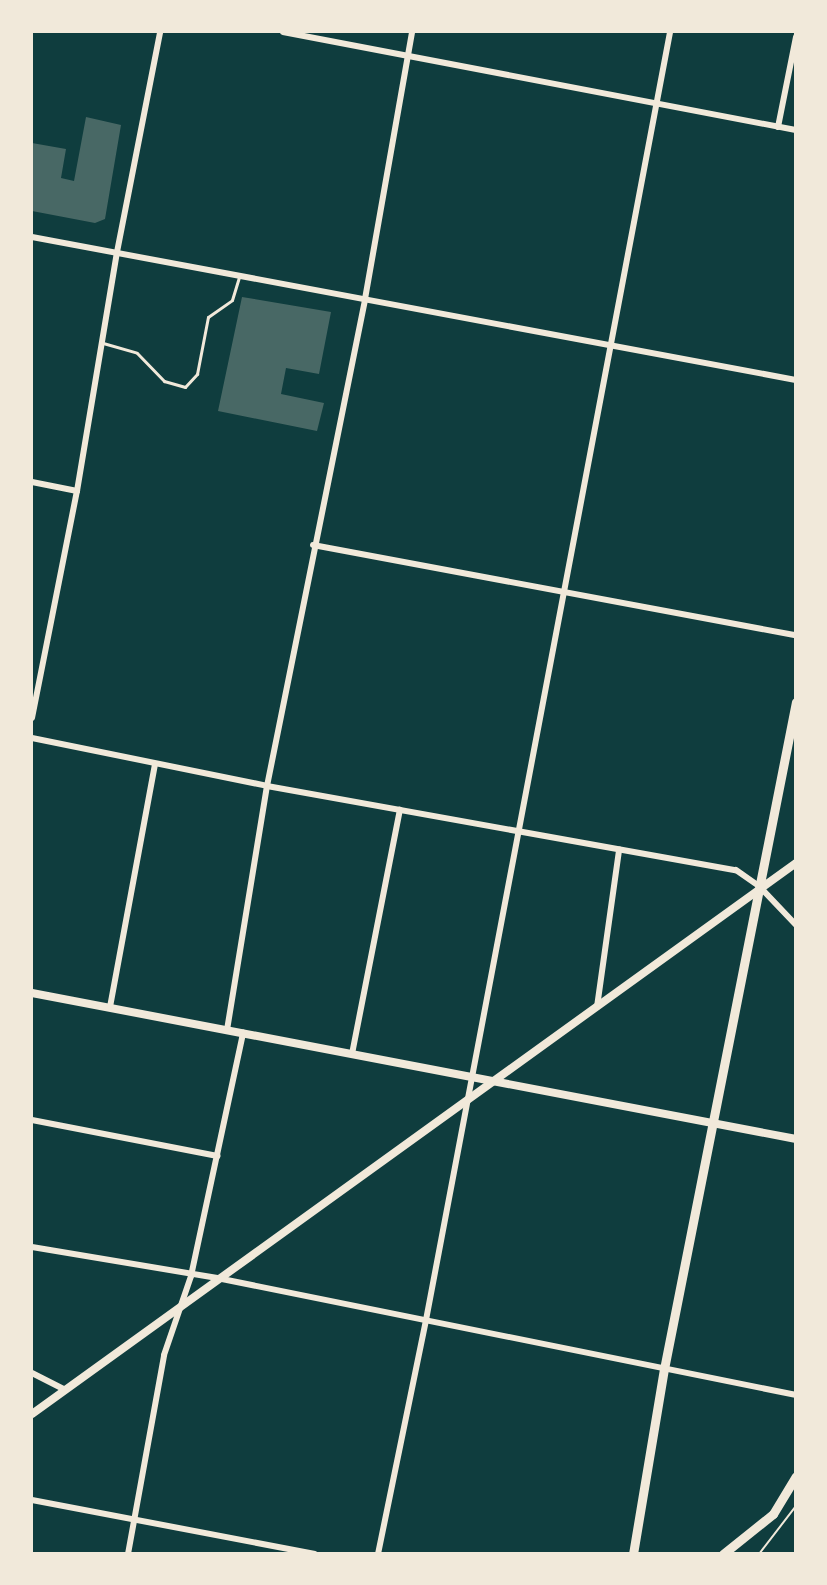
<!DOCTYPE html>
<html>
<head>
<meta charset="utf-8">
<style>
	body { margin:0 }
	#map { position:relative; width:827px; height:1585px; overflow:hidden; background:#0f3d3e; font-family:"Roboto Serif",serif }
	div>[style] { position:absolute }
	.building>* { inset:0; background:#486865 }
	.path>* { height:2px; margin:-1px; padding:0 1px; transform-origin:1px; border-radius:1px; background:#f1e9da }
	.service>* { height:3px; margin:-1.5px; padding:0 1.5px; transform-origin:1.5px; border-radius:1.5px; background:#f1e9da }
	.minor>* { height:6px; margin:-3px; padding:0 3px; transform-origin:3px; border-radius:3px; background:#f1e9da }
	.secondary>* { height:8px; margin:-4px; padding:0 4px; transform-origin:4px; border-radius:4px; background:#f1e9da }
	.primary>* { height:9px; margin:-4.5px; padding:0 4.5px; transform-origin:4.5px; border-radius:4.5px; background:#f1e9da }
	span { translate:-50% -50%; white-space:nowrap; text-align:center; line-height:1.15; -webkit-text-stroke:6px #f1e9da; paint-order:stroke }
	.frame { position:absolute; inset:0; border:33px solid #f1e9da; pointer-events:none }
</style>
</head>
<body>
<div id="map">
	<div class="building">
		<div style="clip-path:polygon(86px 117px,121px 125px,105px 219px,95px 223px,32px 211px,32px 143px,66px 149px,61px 178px,74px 181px)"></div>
		<div style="clip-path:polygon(242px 297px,331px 312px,319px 374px,286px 368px,281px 394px,324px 403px,317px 431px,218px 411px)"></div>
	</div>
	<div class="path">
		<div style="left:759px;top:1554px;width:61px;rotate:-52.4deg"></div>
	</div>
	<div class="service">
		<div style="left:103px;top:343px;width:35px;rotate:16deg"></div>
		<div style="left:137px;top:353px;width:39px;rotate:46deg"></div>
		<div style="left:164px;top:381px;width:22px;rotate:16deg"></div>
		<div style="left:185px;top:387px;width:18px;rotate:-47deg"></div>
		<div style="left:197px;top:374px;width:58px;rotate:-79.1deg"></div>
		<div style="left:208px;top:317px;width:29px;rotate:-35deg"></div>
		<div style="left:232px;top:300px;width:24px;rotate:-73deg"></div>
	</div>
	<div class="minor">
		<div style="left:283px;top:32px;width:522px;rotate:10.82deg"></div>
		<div style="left:778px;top:127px;width:92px;rotate:-78.7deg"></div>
		<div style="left:32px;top:237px;width:777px;rotate:10.6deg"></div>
		<div style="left:32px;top:482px;width:46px;rotate:11.3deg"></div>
		<div style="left:313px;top:545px;width:491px;rotate:10.6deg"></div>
		<div style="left:32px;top:718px;width:231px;rotate:-78.8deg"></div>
		<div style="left:77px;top:491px;width:242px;rotate:-80.5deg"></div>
		<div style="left:117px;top:252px;width:224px;rotate:-78.9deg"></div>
		<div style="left:32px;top:738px;width:240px;rotate:11.5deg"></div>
		<div style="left:267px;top:786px;width:476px;rotate:10.2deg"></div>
		<div style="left:736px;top:870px;width:29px;rotate:35deg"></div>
		<div style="left:760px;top:887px;width:52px;rotate:46.5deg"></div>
		<div style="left:110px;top:1007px;width:247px;rotate:-79.5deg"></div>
		<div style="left:597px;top:1007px;width:159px;rotate:-82deg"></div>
		<div style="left:227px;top:1030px;width:247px;rotate:-80.7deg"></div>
		<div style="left:267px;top:786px;width:497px;rotate:-78.6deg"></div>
		<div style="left:365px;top:299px;width:271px;rotate:-80deg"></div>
		<div style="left:352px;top:1054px;width:249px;rotate:-78.9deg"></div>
		<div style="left:32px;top:1120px;width:189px;rotate:11deg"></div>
		<div style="left:32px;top:1247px;width:188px;rotate:9.5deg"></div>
		<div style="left:217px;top:1278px;width:591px;rotate:11.42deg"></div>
		<div style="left:32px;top:1373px;width:37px;rotate:27deg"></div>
		<div style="left:32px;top:1500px;width:288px;rotate:10.8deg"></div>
		<div style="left:128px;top:1554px;width:202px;rotate:-79.7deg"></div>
		<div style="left:164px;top:1355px;width:83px;rotate:-71.1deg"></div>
		<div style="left:191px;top:1276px;width:249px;rotate:-77.9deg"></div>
		<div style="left:378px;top:1554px;width:239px;rotate:-78.4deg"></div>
		<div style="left:426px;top:1320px;width:1311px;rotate:-79.27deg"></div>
	</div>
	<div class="secondary">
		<div style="left:32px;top:993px;width:778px;rotate:10.82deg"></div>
		<div style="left:32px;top:1414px;width:942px;rotate:-35.8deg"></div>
	</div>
	<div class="primary">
		<div style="left:633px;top:1554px;width:188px;rotate:-80.5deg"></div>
		<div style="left:664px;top:1369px;width:680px;rotate:-78.81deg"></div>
		<div style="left:723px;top:1554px;width:64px;rotate:-38.7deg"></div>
		<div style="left:773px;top:1514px;width:44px;rotate:-58.8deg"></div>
	</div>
	<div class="frame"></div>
</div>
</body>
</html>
